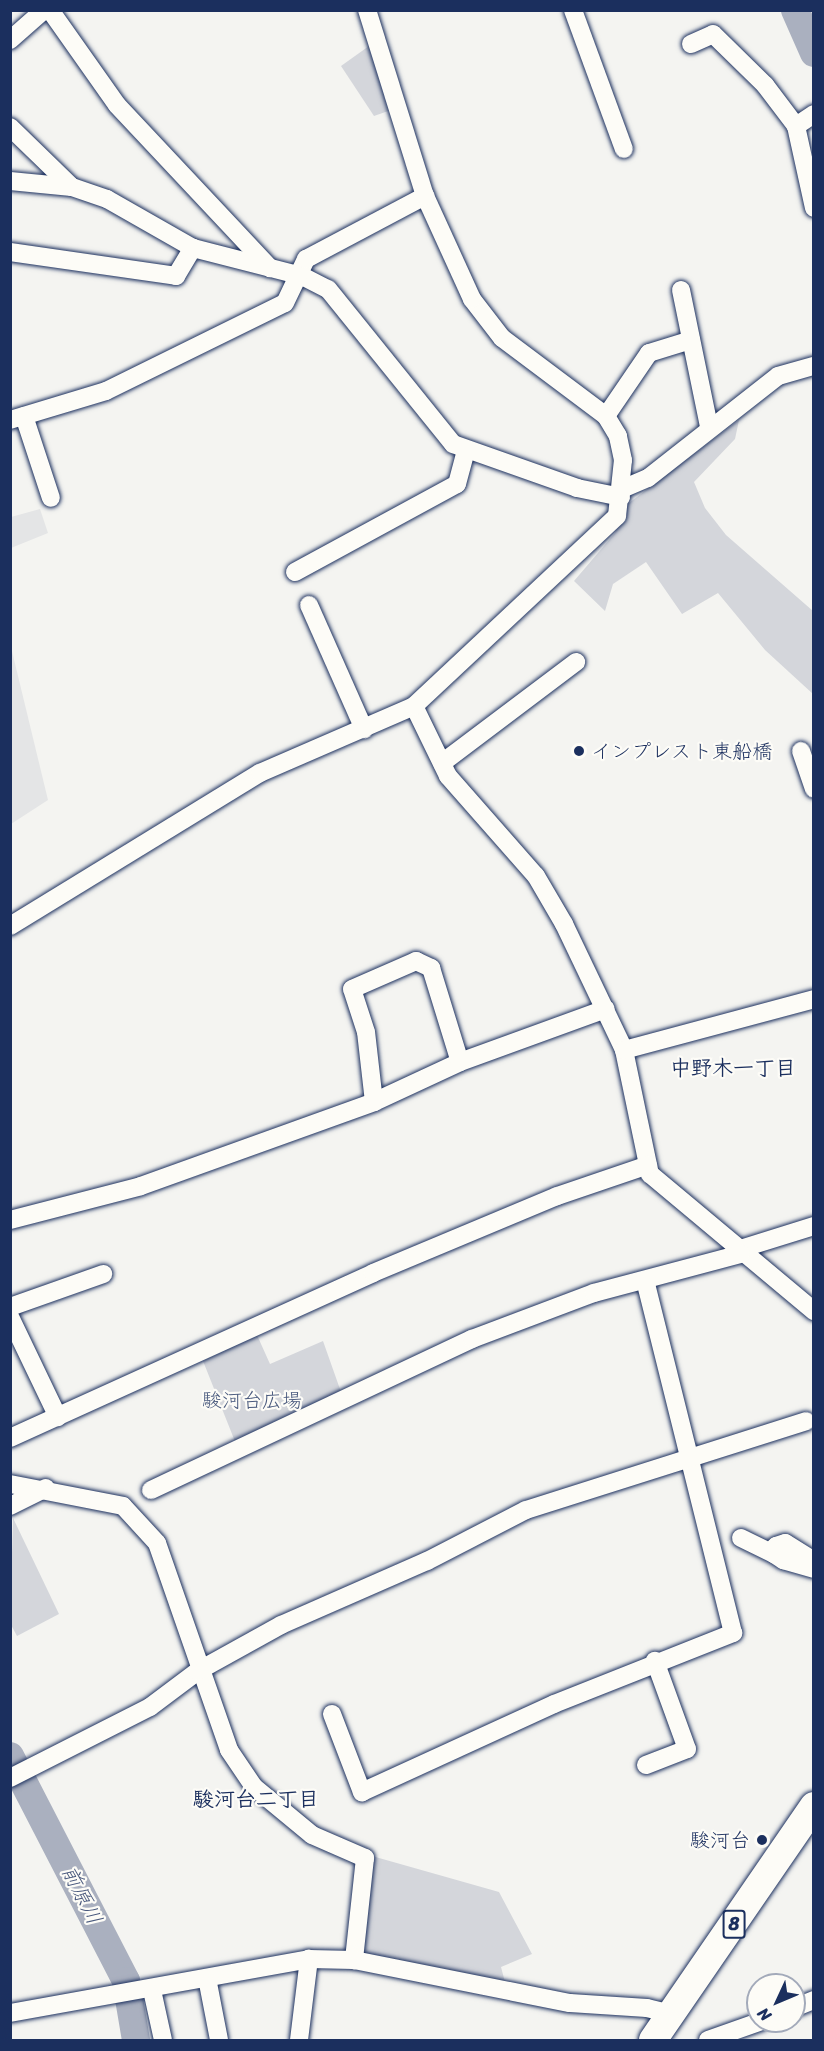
<!DOCTYPE html>
<html>
<head>
<meta charset="utf-8">
<style>
	body { margin:0 }
	#map { position:relative; width:824px; height:2051px; overflow:hidden; background:#f4f4f1; font-family:Sriracha,"Klee One",sans-serif }
	div>[style] { position:absolute }
	.built>* { inset:0; background:#e4e5e6 }
	.green>* { inset:0; background:#d4d6db }
	.river>* { height:28px; margin:-14px; padding:0 14px; transform-origin:14px; border-radius:14px; background:#aab0bf }
	.roads { filter:drop-shadow(0 0 2px #1b2f5e) drop-shadow(0 0 2px #1b2f5e) }
	.street>* { height:18px; margin:-9px; padding:0 9px; transform-origin:9px; border-radius:9px; background:#fdfcf7 }
	.primary>* { height:28px; margin:-14px; padding:0 14px; transform-origin:14px; border-radius:14px; background:#fdfcf7 }
	.dots>* { width:16px; height:16px; translate:-50% -50%; box-sizing:border-box; border:3px solid #fdfcf7; border-radius:50% }
	span { translate:-50% -50%; white-space:nowrap; text-align:center; line-height:1.15; -webkit-text-stroke:4.5px #fdfcf7; paint-order:stroke }
	.shield-label span { padding:2px 4px; background:#fdfcf7; border:2px solid; border-radius:4px; -webkit-text-stroke-width:0 }
	.shield-label { font-size:18px; color:#1b2f5e; font-weight:700 }
	.poi-label { font-size:20px; color:#1b2f5e }
	.left { translate:0 -50%; text-align:left }
	.right { translate:-100% -50%; text-align:right }
	.park-label { font-size:20px; color:#49597d }
	.neighbourhood-label { font-size:21px; color:#1b2f5e; font-weight:700 }
	.water-label { font-size:21px; color:#46567b; font-style:italic }
	.frame { position:absolute; inset:0; border:12px solid #1b2f5e; pointer-events:none }
	.north { position:absolute; left:746px; top:1973px; width:60px; height:60px; box-sizing:border-box; background:#fdfcf7; border:2px solid #a3aaba; border-radius:50%; rotate:226deg; font-size:16px; font-weight:700; line-height:24px; text-align:center; color:#1b2f5e }
	.north::after { content:''; display:block; margin:auto; width:21px; height:27px; background:#1b2f5e; clip-path:polygon(50% 0,100% 100%,50% 72%,0 100%) }
</style>
</head>
<body>
<div id="map">
	<div class="built">
		<div style="clip-path:polygon(40px 509px,48px 533px,11px 548px,11px 517px)"></div>
		<div style="clip-path:polygon(11px 647px,48px 800px,11px 824px,10px 824px)"></div>
	</div>
	<div class="green">
		<div style="clip-path:polygon(369px 46px,391px 110px,374px 116px,341px 66px)"></div>
		<div style="clip-path:polygon(739px 420px,735px 439px,694px 482px,705px 508px,726px 535px,813px 611px,813px 694px,765px 650px,718px 593px,682px 614px,646px 562px,613px 584px,605px 611px,574px 581px,615px 533px,625px 506px)"></div>
		<div style="clip-path:polygon(257px 1335px,270px 1364px,323px 1341px,341px 1392px,236px 1444px,203px 1361px)"></div>
		<div style="clip-path:polygon(13px 1518px,59px 1614px,17px 1636px,10px 1623px)"></div>
		<div style="clip-path:polygon(372px 1856px,499px 1892px,532px 1954px,501px 1967px,506px 1986px,370px 1958px,363px 1946px)"></div>
	</div>
	<div class="river">
		<div style="left:795px;top:10px;width:47px;rotate:66.2deg"></div>
		<div style="left:10px;top:1756px;width:253px;rotate:62.7deg"></div>
		<div style="left:126px;top:1981px;width:60px;rotate:80.4deg"></div>
	</div>
	<div class="roads">
		<div class="street">
			<div style="left:50px;top:10px;width:116px;rotate:54.8deg"></div>
			<div style="left:117px;top:105px;width:224px;rotate:46.8deg"></div>
			<div style="left:573px;top:10px;width:148px;rotate:69.9deg"></div>
			<div style="left:10px;top:40px;width:45px;rotate:-41.4deg"></div>
			<div style="left:691px;top:44px;width:24px;rotate:-24deg"></div>
			<div style="left:713px;top:34px;width:73px;rotate:44.4deg"></div>
			<div style="left:765px;top:85px;width:51px;rotate:52.9deg"></div>
			<div style="left:814px;top:114px;width:22px;rotate:146deg"></div>
			<div style="left:796px;top:126px;width:84px;rotate:77.6deg"></div>
			<div style="left:10px;top:127px;width:86px;rotate:44.1deg"></div>
			<div style="left:10px;top:181px;width:62px;rotate:5.5deg"></div>
			<div style="left:72px;top:187px;width:37px;rotate:19deg"></div>
			<div style="left:107px;top:199px;width:99px;rotate:29.7deg"></div>
			<div style="left:193px;top:248px;width:113px;rotate:14.4deg"></div>
			<div style="left:302px;top:276px;width:29px;rotate:27deg"></div>
			<div style="left:328px;top:289px;width:199px;rotate:51.1deg"></div>
			<div style="left:453px;top:444px;width:132px;rotate:19.5deg"></div>
			<div style="left:577px;top:488px;width:45px;rotate:11.6deg"></div>
			<div style="left:10px;top:252px;width:168px;rotate:8.2deg"></div>
			<div style="left:176px;top:276px;width:33px;rotate:-59deg"></div>
			<div style="left:681px;top:290px;width:140px;rotate:78.4deg"></div>
			<div style="left:24px;top:416px;width:86px;rotate:71.8deg"></div>
			<div style="left:606px;top:416px;width:76px;rotate:-55.7deg"></div>
			<div style="left:649px;top:353px;width:44px;rotate:-17.2deg"></div>
			<div style="left:10px;top:420px;width:100px;rotate:-16.8deg"></div>
			<div style="left:106px;top:391px;width:199px;rotate:-26.2deg"></div>
			<div style="left:285px;top:303px;width:49px;rotate:-64.5deg"></div>
			<div style="left:306px;top:259px;width:135px;rotate:-27.9deg"></div>
			<div style="left:622px;top:489px;width:28px;rotate:-23deg"></div>
			<div style="left:648px;top:478px;width:165px;rotate:-38.1deg"></div>
			<div style="left:778px;top:376px;width:37px;rotate:-16deg"></div>
			<div style="left:295px;top:572px;width:184px;rotate:-28.5deg"></div>
			<div style="left:457px;top:484px;width:35px;rotate:-75deg"></div>
			<div style="left:309px;top:605px;width:136px;rotate:66.1deg"></div>
			<div style="left:414px;top:706px;width:78px;rotate:64.1deg"></div>
			<div style="left:448px;top:776px;width:133px;rotate:48.7deg"></div>
			<div style="left:536px;top:876px;width:56px;rotate:59.7deg"></div>
			<div style="left:564px;top:924px;width:140px;rotate:64.5deg"></div>
			<div style="left:624px;top:1050px;width:127px;rotate:78.2deg"></div>
			<div style="left:650px;top:1174px;width:214px;rotate:39.9deg"></div>
			<div style="left:801px;top:751px;width:40px;rotate:71.1deg"></div>
			<div style="left:442px;top:763px;width:168px;rotate:-37deg"></div>
			<div style="left:10px;top:926px;width:293px;rotate:-31.5deg"></div>
			<div style="left:260px;top:773px;width:168px;rotate:-23.5deg"></div>
			<div style="left:414px;top:706px;width:278px;rotate:-43.1deg"></div>
			<div style="left:617px;top:516px;width:56px;rotate:-83.9deg"></div>
			<div style="left:623px;top:460px;width:25px;rotate:-102deg"></div>
			<div style="left:618px;top:436px;width:23px;rotate:-121deg"></div>
			<div style="left:606px;top:416px;width:130px;rotate:-143.1deg"></div>
			<div style="left:502px;top:338px;width:49px;rotate:-127.6deg"></div>
			<div style="left:472px;top:299px;width:113px;rotate:-114.5deg"></div>
			<div style="left:425px;top:196px;width:195px;rotate:-107.3deg"></div>
			<div style="left:624px;top:1050px;width:197px;rotate:-15deg"></div>
			<div style="left:374px;top:1102px;width:95px;rotate:-24.9deg"></div>
			<div style="left:460px;top:1062px;width:155px;rotate:-20deg"></div>
			<div style="left:10px;top:1220px;width:135px;rotate:-14.5deg"></div>
			<div style="left:141px;top:1186px;width:248px;rotate:-19.8deg"></div>
			<div style="left:374px;top:1102px;width:70px;rotate:-96.5deg"></div>
			<div style="left:366px;top:1032px;width:45px;rotate:-108deg"></div>
			<div style="left:352px;top:989px;width:70px;rotate:-23.6deg"></div>
			<div style="left:416px;top:961px;width:17px;rotate:25deg"></div>
			<div style="left:431px;top:968px;width:98px;rotate:72.9deg"></div>
			<div style="left:737px;top:1250px;width:81px;rotate:-17.3deg"></div>
			<div style="left:10px;top:1307px;width:99px;rotate:-19.5deg"></div>
			<div style="left:10px;top:1317px;width:111px;rotate:64.4deg"></div>
			<div style="left:10px;top:1438px;width:399px;rotate:-24.4deg"></div>
			<div style="left:373px;top:1273px;width:199px;rotate:-22.7deg"></div>
			<div style="left:557px;top:1196px;width:96px;rotate:-18.8deg"></div>
			<div style="left:10px;top:1484px;width:115px;rotate:11deg"></div>
			<div style="left:123px;top:1506px;width:50px;rotate:47.4deg"></div>
			<div style="left:157px;top:1543px;width:219px;rotate:70.8deg"></div>
			<div style="left:229px;top:1750px;width:45px;rotate:56deg"></div>
			<div style="left:254px;top:1787px;width:75px;rotate:39.6deg"></div>
			<div style="left:312px;top:1835px;width:58px;rotate:23.5deg"></div>
			<div style="left:365px;top:1858px;width:103px;rotate:96.2deg"></div>
			<div style="left:151px;top:1490px;width:355px;rotate:-25.2deg"></div>
			<div style="left:472px;top:1339px;width:130px;rotate:-20.7deg"></div>
			<div style="left:594px;top:1293px;width:152px;rotate:-14.9deg"></div>
			<div style="left:10px;top:1506px;width:40px;rotate:-26.6deg"></div>
			<div style="left:741px;top:1538px;width:37px;rotate:26deg"></div>
			<div style="left:814px;top:1561px;width:34px;rotate:-148deg"></div>
			<div style="left:785px;top:1543px;width:9px;rotate:162deg"></div>
			<div style="left:776px;top:1546px;width:8px;rotate:104deg"></div>
			<div style="left:774px;top:1554px;width:11px;rotate:34deg"></div>
			<div style="left:783px;top:1560px;width:32px;rotate:16deg"></div>
			<div style="left:332px;top:1714px;width:84px;rotate:69deg"></div>
			<div style="left:362px;top:1792px;width:211px;rotate:-24.6deg"></div>
			<div style="left:554px;top:1704px;width:193px;rotate:-21.6deg"></div>
			<div style="left:733px;top:1633px;width:363px;rotate:-104deg"></div>
			<div style="left:646px;top:1765px;width:44px;rotate:-21.3deg"></div>
			<div style="left:687px;top:1749px;width:94px;rotate:-110deg"></div>
			<div style="left:10px;top:1778px;width:157px;rotate:-26.9deg"></div>
			<div style="left:150px;top:1707px;width:60px;rotate:-36.9deg"></div>
			<div style="left:198px;top:1671px;width:95px;rotate:-29deg"></div>
			<div style="left:281px;top:1625px;width:159px;rotate:-23.7deg"></div>
			<div style="left:427px;top:1561px;width:111px;rotate:-27.3deg"></div>
			<div style="left:526px;top:1510px;width:294px;rotate:-17.6deg"></div>
			<div style="left:207px;top:1978px;width:63px;rotate:79deg"></div>
			<div style="left:152px;top:1990px;width:51px;rotate:77.6deg"></div>
			<div style="left:794px;top:2008px;width:22px;rotate:-22deg"></div>
			<div style="left:10px;top:2013px;width:304px;rotate:-10.2deg"></div>
			<div style="left:309px;top:1959px;width:45px;rotate:1.3deg"></div>
			<div style="left:354px;top:1960px;width:220px;rotate:11.3deg"></div>
			<div style="left:570px;top:2003px;width:77px;rotate:3.7deg"></div>
			<div style="left:647px;top:2008px;width:25px;rotate:14deg"></div>
			<div style="left:299px;top:2040px;width:82px;rotate:-83deg"></div>
			<div style="left:708px;top:2040px;width:57px;rotate:-19.4deg"></div>
		</div>
		<div class="primary">
			<div style="left:653px;top:2040px;width:284px;rotate:-55.5deg"></div>
		</div>
	</div>
	<div class="dots">
		<div style="left:579px;top:751px;background:#1b2f5e"></div>
		<div style="left:762px;top:1840px;background:#1b2f5e"></div>
	</div>
	<div class="shield-label">
		<span style="left:734px;top:1924px">8</span>
	</div>
	<div class="poi-label">
		<span class="left" style="left:591px;top:751px">インプレスト東船橋</span>
		<span class="right" style="left:750px;top:1840px">駿河台</span>
	</div>
	<div class="park-label">
		<span style="left:252px;top:1400px">駿河台広場</span>
	</div>
	<div class="neighbourhood-label">
		<span style="left:733px;top:1068px">中野木一丁目</span>
		<span style="left:256px;top:1799px">駿河台二丁目</span>
	</div>
	<div class="water-label">
		<span style="left:82px;top:1895px;rotate:63deg">前原川</span>
	</div>
	<div class="frame"></div>
	<div class="north">N</div>
</div>
</body>
</html>
